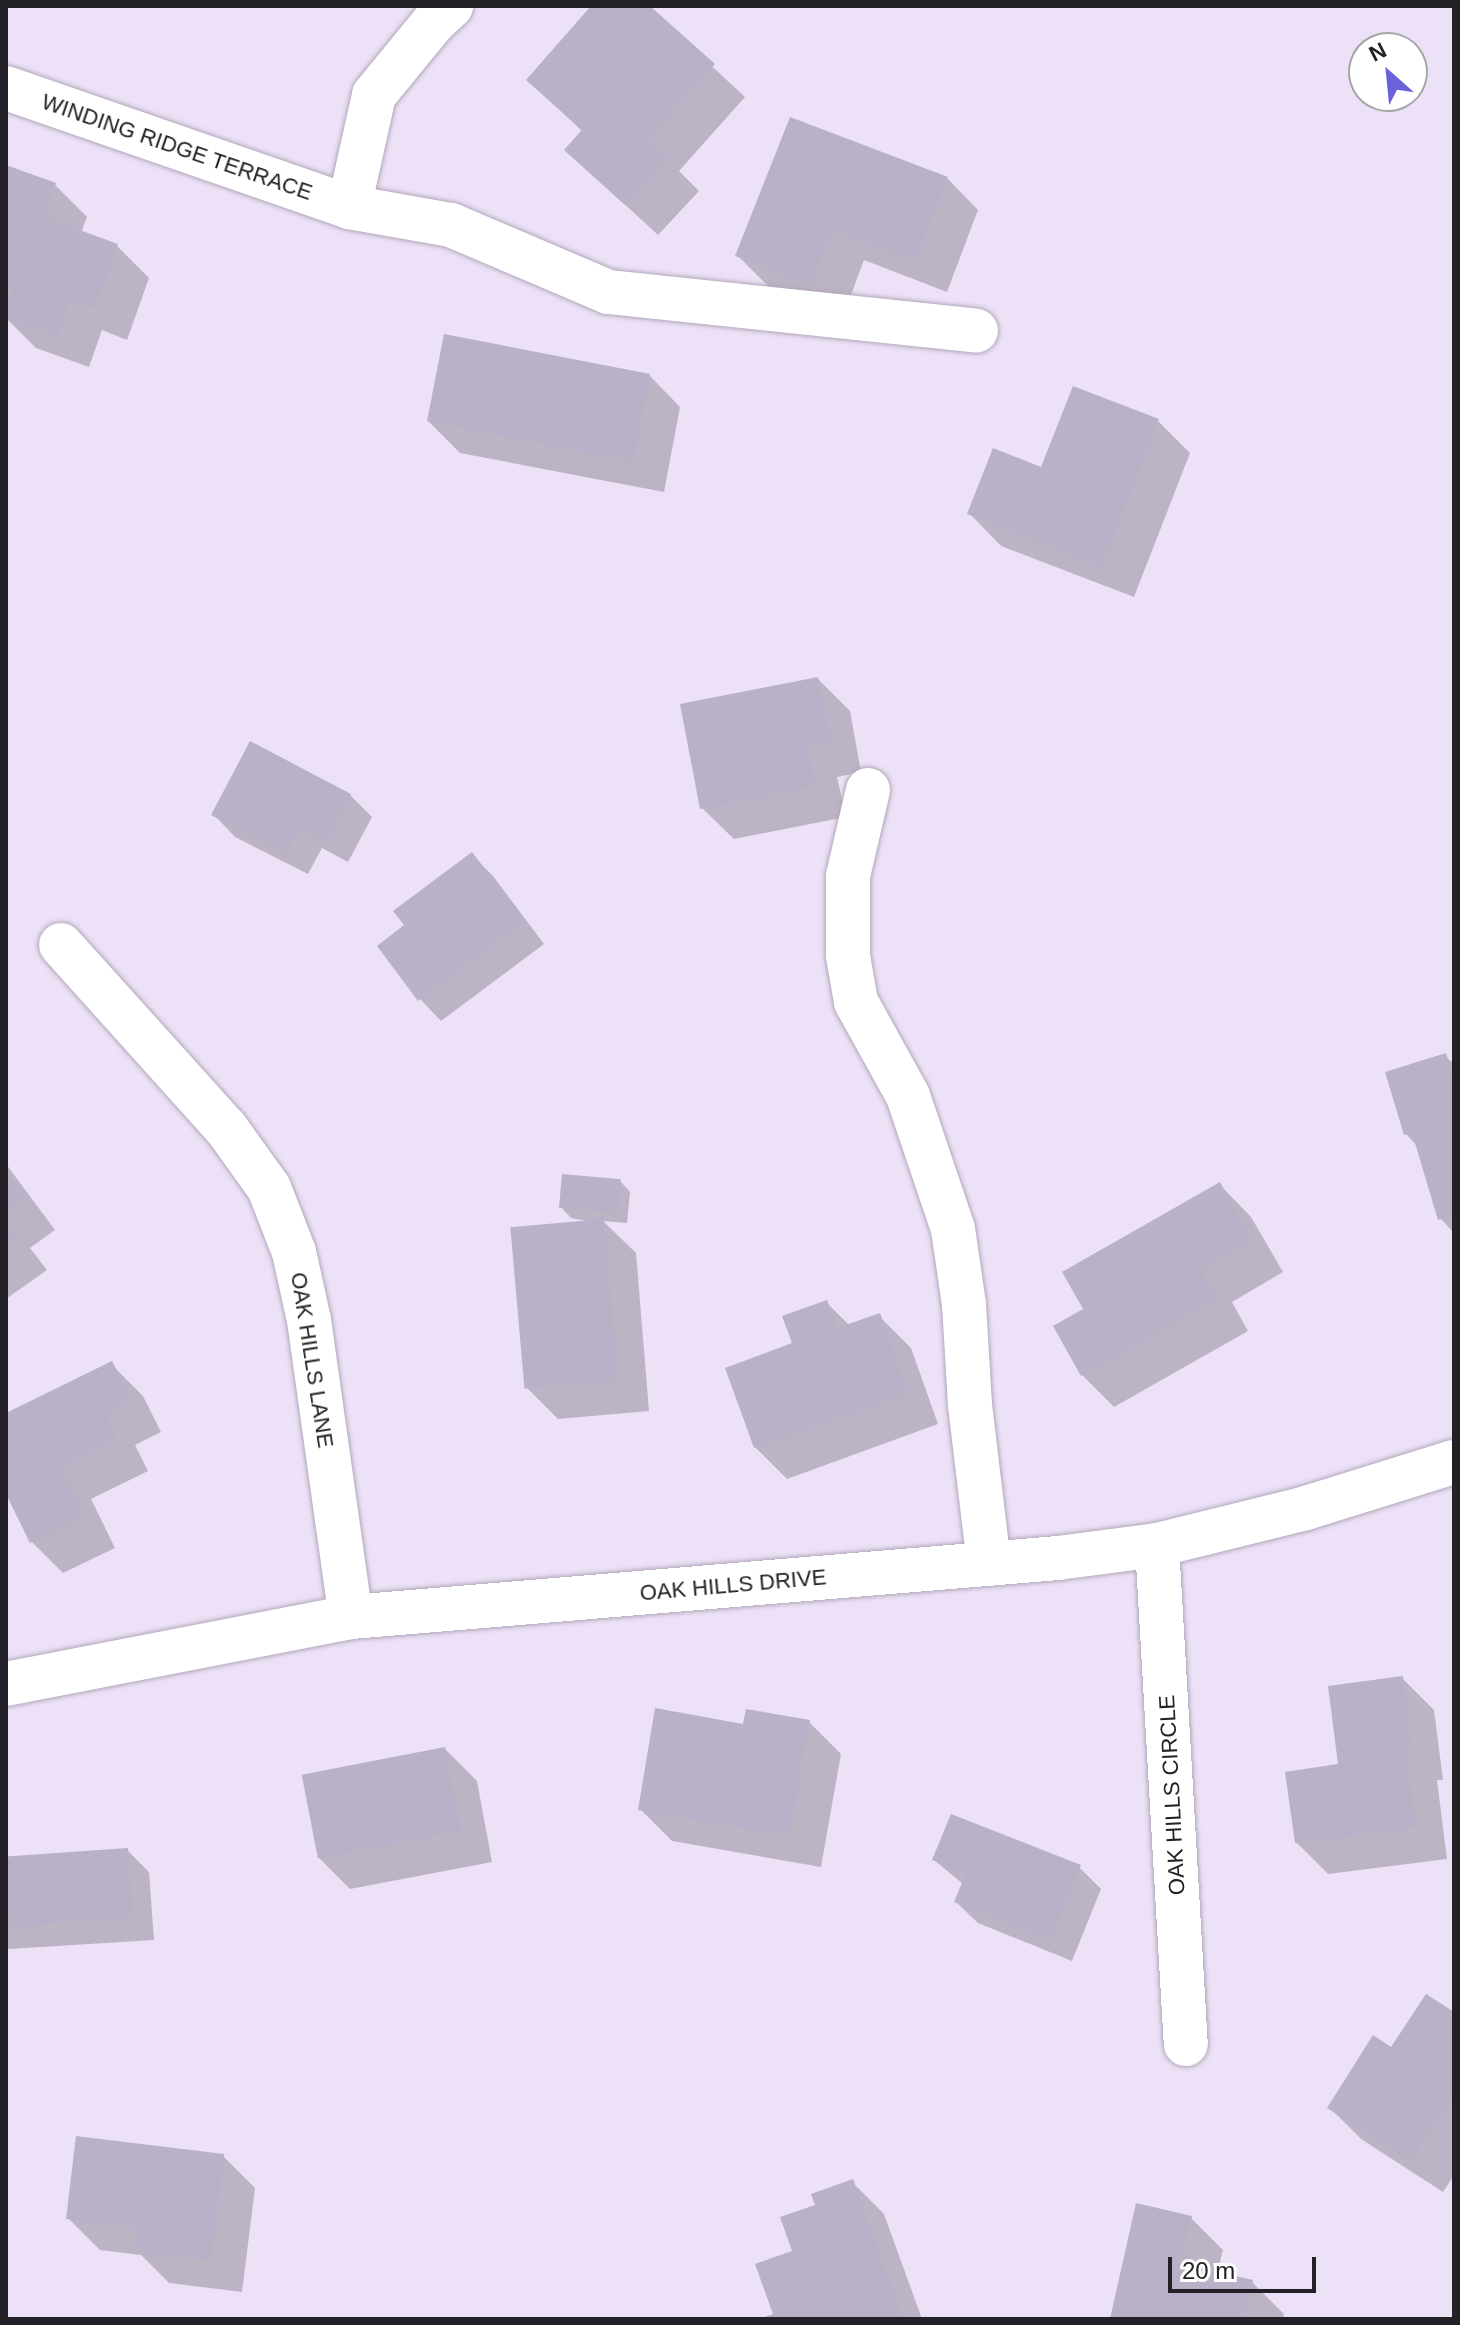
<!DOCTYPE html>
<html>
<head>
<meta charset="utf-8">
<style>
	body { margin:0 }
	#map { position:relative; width:1460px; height:2325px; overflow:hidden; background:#ece1f6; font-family:Helvetica,sans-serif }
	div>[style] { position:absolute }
	.shadow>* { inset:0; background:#0003 }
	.building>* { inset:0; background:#b8b1c7; transform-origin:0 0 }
	.roads { filter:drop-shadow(0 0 2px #b2a7bb) drop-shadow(0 0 2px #b2a7bb) }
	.minor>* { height:44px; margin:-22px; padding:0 22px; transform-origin:22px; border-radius:22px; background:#fff }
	span { translate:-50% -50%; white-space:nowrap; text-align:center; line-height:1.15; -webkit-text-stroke:6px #fff; paint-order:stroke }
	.street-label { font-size:22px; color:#242027 }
	.frame { position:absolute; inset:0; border:8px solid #242027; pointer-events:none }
	.north { position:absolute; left:1348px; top:32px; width:80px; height:80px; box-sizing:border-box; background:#fff; border:2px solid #a7a6a9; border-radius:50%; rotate:333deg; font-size:22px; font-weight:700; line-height:32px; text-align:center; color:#242027 }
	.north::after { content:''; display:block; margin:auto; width:28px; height:36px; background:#6a61db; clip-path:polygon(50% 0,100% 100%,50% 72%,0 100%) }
	.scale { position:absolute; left:1168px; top:2257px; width:148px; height:36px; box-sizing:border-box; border:4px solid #242027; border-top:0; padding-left:10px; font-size:24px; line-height:28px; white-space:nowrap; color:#242027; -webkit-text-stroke:6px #fff; paint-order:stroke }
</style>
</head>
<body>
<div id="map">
	<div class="shadow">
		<div style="clip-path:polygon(594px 6px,647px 6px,745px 97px,679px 171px,699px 191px,658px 235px,566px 150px,583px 132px,528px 80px)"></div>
		<div style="clip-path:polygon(6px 167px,55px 185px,87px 217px,81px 233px,117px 246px,149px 278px,127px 340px,102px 330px,89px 367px,36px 348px,6px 318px)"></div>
		<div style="clip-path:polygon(947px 178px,978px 210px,947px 292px,864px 260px,843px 316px,770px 288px,738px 256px)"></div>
		<div style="clip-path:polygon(649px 375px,680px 407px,664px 492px,460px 453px,428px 421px)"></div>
		<div style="clip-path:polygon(1074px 389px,1158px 421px,1190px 453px,1134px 597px,1001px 546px,970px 514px,1043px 470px)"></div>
		<div style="clip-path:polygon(818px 679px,850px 711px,861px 772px,837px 777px,846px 817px,734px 839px,702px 808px)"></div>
		<div style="clip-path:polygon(350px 795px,372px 817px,348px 862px,322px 848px,308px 874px,235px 837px,214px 815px)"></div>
		<div style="clip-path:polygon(472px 855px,493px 876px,544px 944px,441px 1021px,420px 999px,407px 926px)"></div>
		<div style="clip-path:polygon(1445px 1056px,1454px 1064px,1454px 1233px,1440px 1218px,1418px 1147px,1406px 1134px)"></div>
		<div style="clip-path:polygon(6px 1164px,55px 1230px,30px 1248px,47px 1270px,6px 1299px)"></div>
		<div style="clip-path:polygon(620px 1181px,630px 1192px,627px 1223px,603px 1221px,636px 1253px,649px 1411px,558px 1419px,526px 1387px,592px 1222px,571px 1218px,561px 1207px)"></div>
		<div style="clip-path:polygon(1220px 1185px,1251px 1217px,1283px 1272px,1232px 1302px,1248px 1331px,1114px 1407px,1082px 1375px,1086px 1310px)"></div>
		<div style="clip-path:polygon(826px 1302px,850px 1326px,879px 1316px,911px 1348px,938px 1424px,787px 1479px,755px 1447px,794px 1345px)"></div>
		<div style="clip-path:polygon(111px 1364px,143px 1396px,161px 1432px,135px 1445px,148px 1471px,91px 1499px,115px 1548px,63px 1573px,31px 1541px,6px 1490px,6px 1415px)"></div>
		<div style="clip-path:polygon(1402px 1678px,1434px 1710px,1443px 1780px,1437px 1780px,1447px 1859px,1328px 1874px,1296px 1842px,1340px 1766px)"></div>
		<div style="clip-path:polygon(809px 1722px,841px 1754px,821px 1867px,672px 1841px,640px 1809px,745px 1727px)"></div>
		<div style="clip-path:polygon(445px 1749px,477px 1781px,492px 1862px,350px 1889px,318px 1857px)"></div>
		<div style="clip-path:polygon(128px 1851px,149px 1872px,154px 1940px,9px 1949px,6px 1946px,6px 1859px)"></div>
		<div style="clip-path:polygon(934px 1860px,1079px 1867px,1101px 1889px,1072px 1961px,978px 1923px,956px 1902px,963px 1884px)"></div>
		<div style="clip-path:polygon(1454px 2014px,1454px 2175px,1443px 2192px,1361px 2139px,1329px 2107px,1392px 2050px)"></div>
		<div style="clip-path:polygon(223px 2156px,255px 2188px,242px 2292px,169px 2283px,141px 2255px,100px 2250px,68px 2218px)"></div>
		<div style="clip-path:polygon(852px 2182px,884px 2214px,922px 2319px,764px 2319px,776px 2315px,794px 2252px,818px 2206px)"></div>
		<div style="clip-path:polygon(1191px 2218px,1223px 2250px,1217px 2274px,1252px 2282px,1284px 2314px,1283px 2319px,1112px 2319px)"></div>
	</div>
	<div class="building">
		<div style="clip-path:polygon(591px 6px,650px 6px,715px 64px,647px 139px,668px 157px,625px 205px,564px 150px,582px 130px,526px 80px)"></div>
		<div style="clip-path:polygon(790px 117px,948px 177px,915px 261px,832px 229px,811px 285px,735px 256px)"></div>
		<div style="clip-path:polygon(6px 165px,56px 183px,44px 217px,118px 244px,95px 309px,70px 300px,57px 336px,6px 318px,12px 289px,6px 287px)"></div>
		<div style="left:444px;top:334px;width:210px;height:89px;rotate:11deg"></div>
		<div style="clip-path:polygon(1073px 386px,1159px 419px,1102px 567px,967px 514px,993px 448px,1041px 467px)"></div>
		<div style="clip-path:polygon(818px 677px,831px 740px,807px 745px,815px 786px,700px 809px,680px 704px)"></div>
		<div style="clip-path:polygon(250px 741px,351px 794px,326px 841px,300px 828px,286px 854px,211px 815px)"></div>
		<div style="clip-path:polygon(472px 852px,524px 921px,418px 1001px,377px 946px,404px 925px,393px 911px)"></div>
		<div style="clip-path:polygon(1446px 1053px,1454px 1080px,1454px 1215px,1438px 1220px,1412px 1133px,1404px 1135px,1385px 1072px)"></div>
		<div style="clip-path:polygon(6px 1172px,24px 1197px,6px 1210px)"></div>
		<div style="left:562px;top:1174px;width:59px;height:34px;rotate:5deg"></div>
		<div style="clip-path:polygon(1220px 1182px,1252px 1240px,1201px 1270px,1217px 1298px,1081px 1376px,1053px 1326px,1083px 1309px,1062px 1272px)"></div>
		<div style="left:604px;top:1219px;width:162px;height:94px;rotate:85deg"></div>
		<div style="clip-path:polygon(6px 1224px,16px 1238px,6px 1245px)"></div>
		<div style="clip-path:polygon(827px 1300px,837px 1328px,880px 1313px,908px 1393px,754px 1448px,725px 1368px,792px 1343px,782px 1316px)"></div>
		<div style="clip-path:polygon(112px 1361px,131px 1399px,105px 1413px,117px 1438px,60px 1466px,85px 1516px,30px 1543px,6px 1494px,6px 1413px)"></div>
		<div style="clip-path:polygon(1403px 1676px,1412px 1748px,1406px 1749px,1416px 1827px,1295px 1843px,1285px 1772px,1338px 1764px,1328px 1686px)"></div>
		<div style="clip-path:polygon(655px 1708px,743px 1724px,746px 1709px,810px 1720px,789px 1836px,638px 1810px)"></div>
		<div style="left:445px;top:1747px;width:85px;height:146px;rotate:79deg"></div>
		<div style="clip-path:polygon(951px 1814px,1081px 1865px,1050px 1940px,954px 1902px,966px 1873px,932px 1860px)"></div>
		<div style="left:128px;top:1848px;width:70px;height:122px;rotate:86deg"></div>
		<div style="clip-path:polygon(1426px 1994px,1454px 2012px,1454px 2095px,1411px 2161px,1327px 2108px,1373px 2035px,1391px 2047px)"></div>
		<div style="clip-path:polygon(76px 2136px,224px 2154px,211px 2261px,135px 2251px,138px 2227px,66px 2219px)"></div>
		<div style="clip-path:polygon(853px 2179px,903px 2319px,759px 2319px,773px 2314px,755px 2264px,792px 2251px,780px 2217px,815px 2205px,811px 2194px)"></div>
		<div style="clip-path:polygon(1136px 2203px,1192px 2216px,1181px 2264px,1253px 2280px,1244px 2319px,1110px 2319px)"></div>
	</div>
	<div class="roads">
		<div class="minor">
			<div style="left:6px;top:88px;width:363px;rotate:19.1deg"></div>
			<div style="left:349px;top:207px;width:104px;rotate:10deg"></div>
			<div style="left:451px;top:225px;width:171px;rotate:23.1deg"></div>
			<div style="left:608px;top:292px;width:370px;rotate:6deg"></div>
			<div style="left:349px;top:207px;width:115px;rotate:-77.4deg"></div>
			<div style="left:374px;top:95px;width:93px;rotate:-50.7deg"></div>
			<div style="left:433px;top:23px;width:25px;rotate:-43deg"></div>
			<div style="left:868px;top:790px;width:88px;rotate:103.1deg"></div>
			<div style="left:848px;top:876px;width:80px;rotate:90deg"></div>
			<div style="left:848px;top:956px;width:47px;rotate:80.1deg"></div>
			<div style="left:856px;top:1002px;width:107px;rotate:61deg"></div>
			<div style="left:908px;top:1096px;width:140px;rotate:71.3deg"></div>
			<div style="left:953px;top:1229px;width:76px;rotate:81.7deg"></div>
			<div style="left:964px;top:1304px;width:101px;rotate:86.6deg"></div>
			<div style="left:970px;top:1405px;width:160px;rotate:83.2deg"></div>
			<div style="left:61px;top:945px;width:246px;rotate:48deg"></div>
			<div style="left:226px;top:1128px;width:74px;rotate:54.4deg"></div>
			<div style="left:269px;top:1188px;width:69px;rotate:68.7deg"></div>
			<div style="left:294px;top:1252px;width:70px;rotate:77.6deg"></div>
			<div style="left:309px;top:1320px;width:300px;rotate:82deg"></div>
			<div style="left:1157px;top:1545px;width:500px;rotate:86.7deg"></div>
			<div style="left:6px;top:1684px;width:351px;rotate:-11deg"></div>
			<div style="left:351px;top:1617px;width:709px;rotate:-4.77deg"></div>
			<div style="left:1058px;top:1558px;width:100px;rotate:-7.5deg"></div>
			<div style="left:1157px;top:1545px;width:154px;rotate:-13.9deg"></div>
			<div style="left:1306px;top:1508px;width:155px;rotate:-17.3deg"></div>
		</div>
	</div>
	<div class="street-label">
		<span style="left:177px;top:147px;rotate:19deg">WINDING RIDGE TERRACE</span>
		<span style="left:312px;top:1360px;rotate:81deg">OAK HILLS LANE</span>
		<span style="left:733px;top:1585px;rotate:-5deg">OAK HILLS DRIVE</span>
		<span style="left:1172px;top:1795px;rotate:-93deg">OAK HILLS CIRCLE</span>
	</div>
	<div class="frame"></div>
	<div class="north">N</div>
	<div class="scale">20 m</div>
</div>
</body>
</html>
